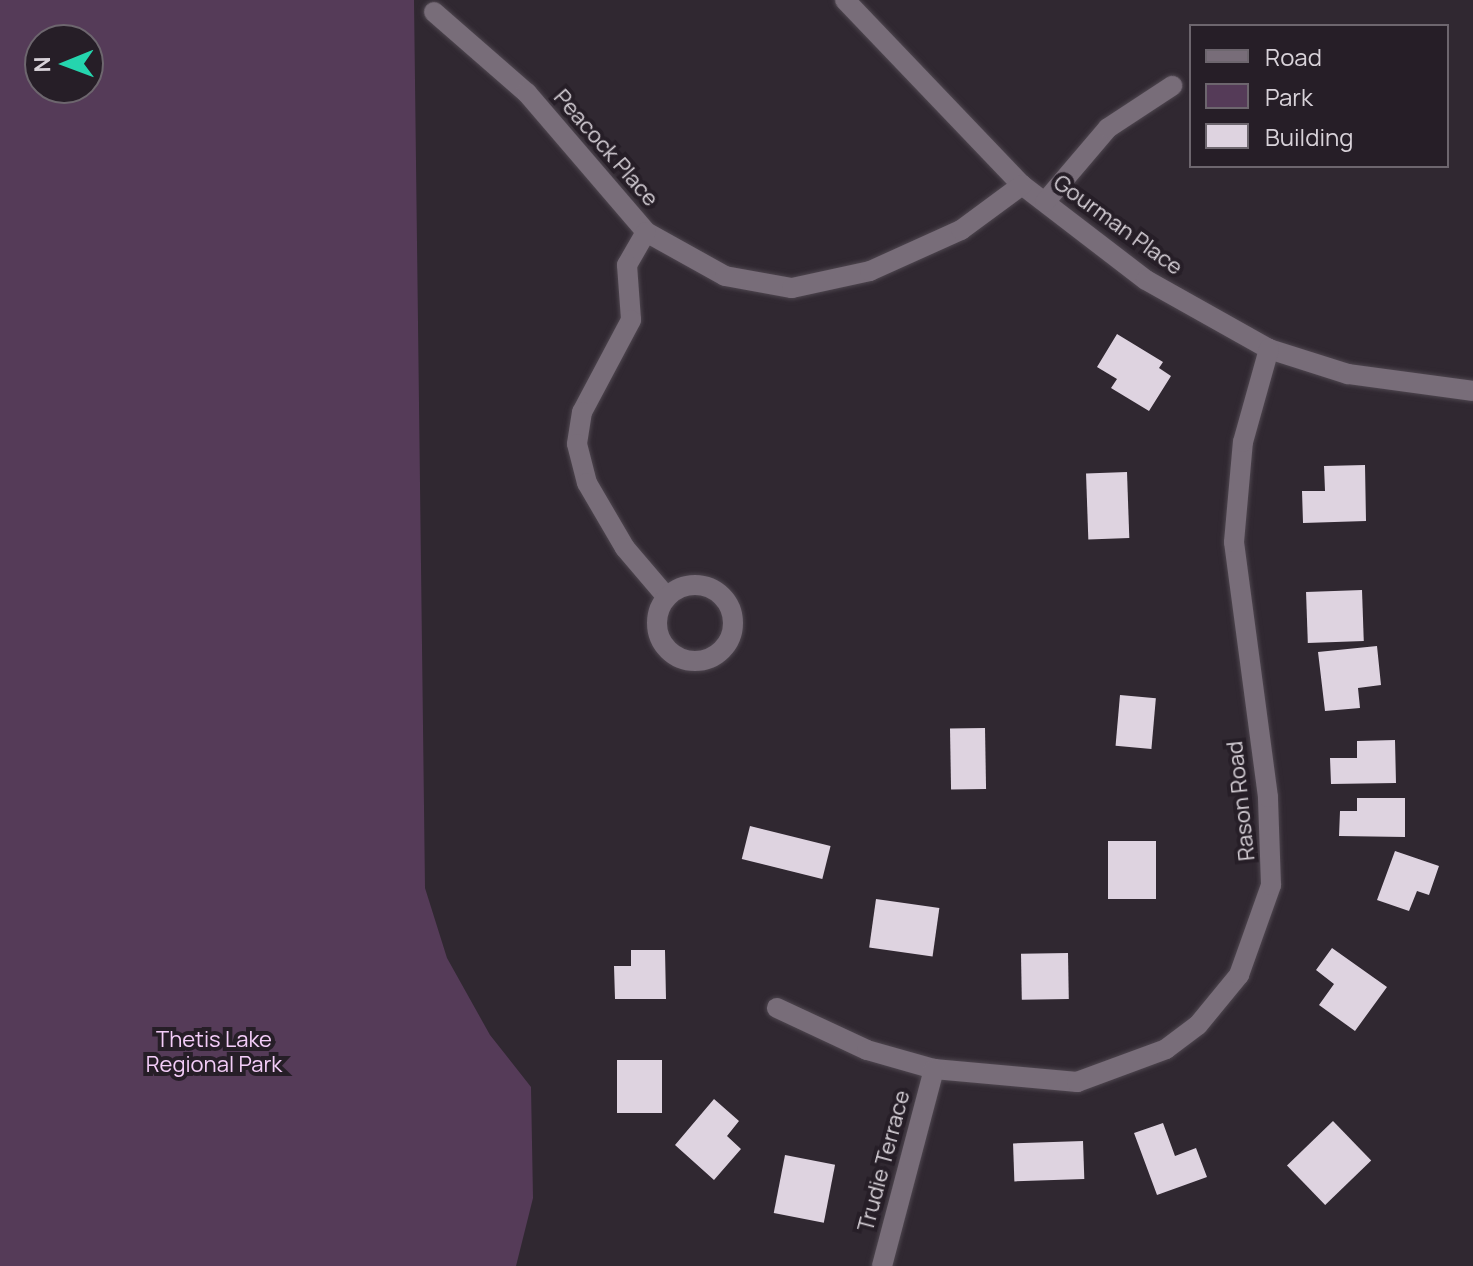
<!DOCTYPE html>
<html>
<head>
<meta charset="utf-8">
<style>
	body { margin:0 }
	#map { position:relative; width:1473px; height:1266px; overflow:hidden; background:#302831; font-family:Manrope,sans-serif }
	div>[style] { position:absolute }
	.green>* { inset:0; background:#553b58 }
	.building>* { inset:0; background:#ded3e0; transform-origin:0 0 }
	.roads { filter:drop-shadow(0 0 2px #4e464f) drop-shadow(0 0 2px #4e464f) }
	.minor>* { height:20px; margin:-10px; padding:0 10px; transform-origin:10px; border-radius:10px; background:#786d79 }
	.minor>.ring { margin:-10px; padding:0; box-sizing:content-box; background:none; border:20px solid #786d79; border-radius:50% }
	span { translate:-50% -50%; white-space:nowrap; text-align:center; line-height:1.15; -webkit-text-stroke:8px #261e27; paint-order:stroke }
	.street-label { font-size:22px; color:#d8d2d9 }
	.park-label { font-size:22px; color:#f4cdf9 }
	.legend { position:absolute; left:1189px; top:24px; width:260px; height:144px; box-sizing:border-box; background:#261e27; border:2px solid #6d666e; margin:0; padding:10px 14px; list-style:none; font-size:24px; color:#d8d2d9 }
	.legend li { display:flex; align-items:center; gap:16px; height:40px }
	.legend b { width:40px; border:2px solid #6d666e }
	.north { position:absolute; left:24px; top:24px; width:80px; height:80px; box-sizing:border-box; background:#261e27; border:2px solid #6d666e; border-radius:50%; rotate:269deg; font-size:22px; font-weight:700; line-height:32px; text-align:center; color:#d8d2d9 }
	.north::after { content:''; display:block; margin:auto; width:28px; height:36px; background:#25d5ae; clip-path:polygon(50% 0,100% 100%,50% 72%,0 100%) }
</style>
</head>
<body>
<div id="map">
	<div class="green">
		<div style="clip-path:polygon(evenodd,0 0,414px 0,425px 888px,447px 958px,490px 1035px,531px 1087px,533px 1198px,516px 1266px,0 1266px,0 0,40px 40px,88px 40px,88px 88px,40px 88px,40px 40px)"></div>
	</div>
	<div class="building">
		<div style="clip-path:polygon(1117px 334px,1163px 362px,1159px 368px,1171px 376px,1149px 411px,1111px 388px,1117px 379px,1097px 367px)"></div>
		<div style="clip-path:polygon(1365px 465px,1366px 521px,1303px 523px,1302px 491px,1325px 491px,1324px 466px)"></div>
		<div style="left:1127px;top:472px;width:66px;height:41px;rotate:88deg"></div>
		<div style="left:1362px;top:590px;width:51px;height:56px;rotate:88deg"></div>
		<div style="clip-path:polygon(1377px 646px,1381px 685px,1358px 688px,1360px 708px,1325px 711px,1318px 652px)"></div>
		<div style="left:1120px;top:695px;width:36px;height:51px;rotate:5deg"></div>
		<div style="left:985px;top:728px;width:61px;height:35px;rotate:89deg"></div>
		<div style="clip-path:polygon(1395px 740px,1396px 783px,1331px 784px,1330px 758px,1357px 758px,1357px 741px)"></div>
		<div style="clip-path:polygon(1357px 798px,1405px 798px,1405px 837px,1339px 836px,1340px 811px,1357px 811px)"></div>
		<div style="left:750px;top:826px;width:83px;height:34px;rotate:14deg"></div>
		<div style="left:1156px;top:841px;width:58px;height:48px;rotate:90deg"></div>
		<div style="clip-path:polygon(1395px 851px,1439px 866px,1429px 895px,1417px 891px,1409px 911px,1377px 900px)"></div>
		<div style="left:876px;top:899px;width:64px;height:49px;rotate:8deg"></div>
		<div style="clip-path:polygon(1332px 948px,1387px 987px,1355px 1031px,1319px 1005px,1334px 984px,1316px 970px)"></div>
		<div style="clip-path:polygon(631px 950px,665px 950px,666px 999px,615px 999px,614px 966px,631px 966px)"></div>
		<div style="left:1068px;top:953px;width:46px;height:47px;rotate:89deg"></div>
		<div style="left:662px;top:1060px;width:53px;height:45px;rotate:90deg"></div>
		<div style="clip-path:polygon(714px 1099px,739px 1121px,727px 1136px,741px 1149px,714px 1180px,675px 1145px)"></div>
		<div style="left:1333px;top:1121px;width:55px;height:64px;rotate:46deg"></div>
		<div style="clip-path:polygon(1163px 1123px,1175px 1156px,1196px 1148px,1207px 1177px,1157px 1195px,1134px 1133px)"></div>
		<div style="left:1083px;top:1141px;width:38px;height:70px;rotate:88deg"></div>
		<div style="left:785px;top:1155px;width:51px;height:59px;rotate:11deg"></div>
	</div>
	<div class="roads">
		<div class="minor">
			<div style="left:845px;top:0;width:256px;rotate:46.3deg"></div>
			<div style="left:1022px;top:185px;width:156px;rotate:37.5deg"></div>
			<div style="left:1146px;top:280px;width:141px;rotate:29.3deg"></div>
			<div style="left:1269px;top:349px;width:83px;rotate:17.6deg"></div>
			<div style="left:1348px;top:374px;width:126px;rotate:7.7deg"></div>
			<div style="left:434px;top:12px;width:123px;rotate:41.1deg"></div>
			<div style="left:527px;top:93px;width:183px;rotate:49.4deg"></div>
			<div style="left:646px;top:232px;width:90px;rotate:29.1deg"></div>
			<div style="left:725px;top:276px;width:68px;rotate:10.2deg"></div>
			<div style="left:792px;top:288px;width:80px;rotate:-12.3deg"></div>
			<div style="left:870px;top:271px;width:100px;rotate:-24.3deg"></div>
			<div style="left:961px;top:230px;width:76px;rotate:-36.4deg"></div>
			<div style="left:1045px;top:202px;width:97px;rotate:-49.6deg"></div>
			<div style="left:1108px;top:128px;width:77px;rotate:-33.3deg"></div>
			<div style="left:646px;top:232px;width:38px;rotate:120deg"></div>
			<div style="left:627px;top:265px;width:55px;rotate:85.8deg"></div>
			<div style="left:631px;top:320px;width:104px;rotate:118deg"></div>
			<div style="left:582px;top:412px;width:32px;rotate:99deg"></div>
			<div style="left:577px;top:444px;width:40px;rotate:75.6deg"></div>
			<div style="left:587px;top:483px;width:75px;rotate:59.7deg"></div>
			<div style="left:625px;top:548px;width:63px;rotate:49.5deg"></div>
			<div class="ring" style="left:657px;top:585px;width:56px;height:56px"></div>
			<div style="left:777px;top:1008px;width:99px;rotate:25deg"></div>
			<div style="left:867px;top:1050px;width:70px;rotate:15.8deg"></div>
			<div style="left:934px;top:1069px;width:144px;rotate:5.2deg"></div>
			<div style="left:1077px;top:1082px;width:95px;rotate:-20.3deg"></div>
			<div style="left:1166px;top:1049px;width:40px;rotate:-37deg"></div>
			<div style="left:1198px;top:1025px;width:65px;rotate:-50.6deg"></div>
			<div style="left:1239px;top:975px;width:96px;rotate:-70.4deg"></div>
			<div style="left:1271px;top:885px;width:88px;rotate:-92deg"></div>
			<div style="left:1268px;top:797px;width:257px;rotate:-97.6deg"></div>
			<div style="left:1234px;top:542px;width:100px;rotate:-84.9deg"></div>
			<div style="left:1243px;top:442px;width:97px;rotate:-74.4deg"></div>
			<div style="left:882px;top:1266px;width:204px;rotate:-75.2deg"></div>
		</div>
	</div>
	<div class="street-label">
		<span style="left:606px;top:148px;rotate:49deg">Peacock Place</span>
		<span style="left:1118px;top:225px;rotate:36deg">Gourman Place</span>
		<span style="left:1241px;top:801px;rotate:-96deg">Rason Road</span>
		<span style="left:884px;top:1161px;rotate:-75deg">Trudie Terrace</span>
	</div>
	<div class="park-label">
		<span style="left:214px;top:1052px">Thetis Lake<br>Regional Park</span>
	</div>
	<ul class="legend">
	<li><b style="height:10px;background:#786d79"></b>Road</li>
	<li><b style="height:22px;background:#553b58"></b>Park</li>
	<li><b style="height:22px;background:#ded3e0"></b>Building</li>
	</ul>
	<div class="north">N</div>
</div>
</body>
</html>
